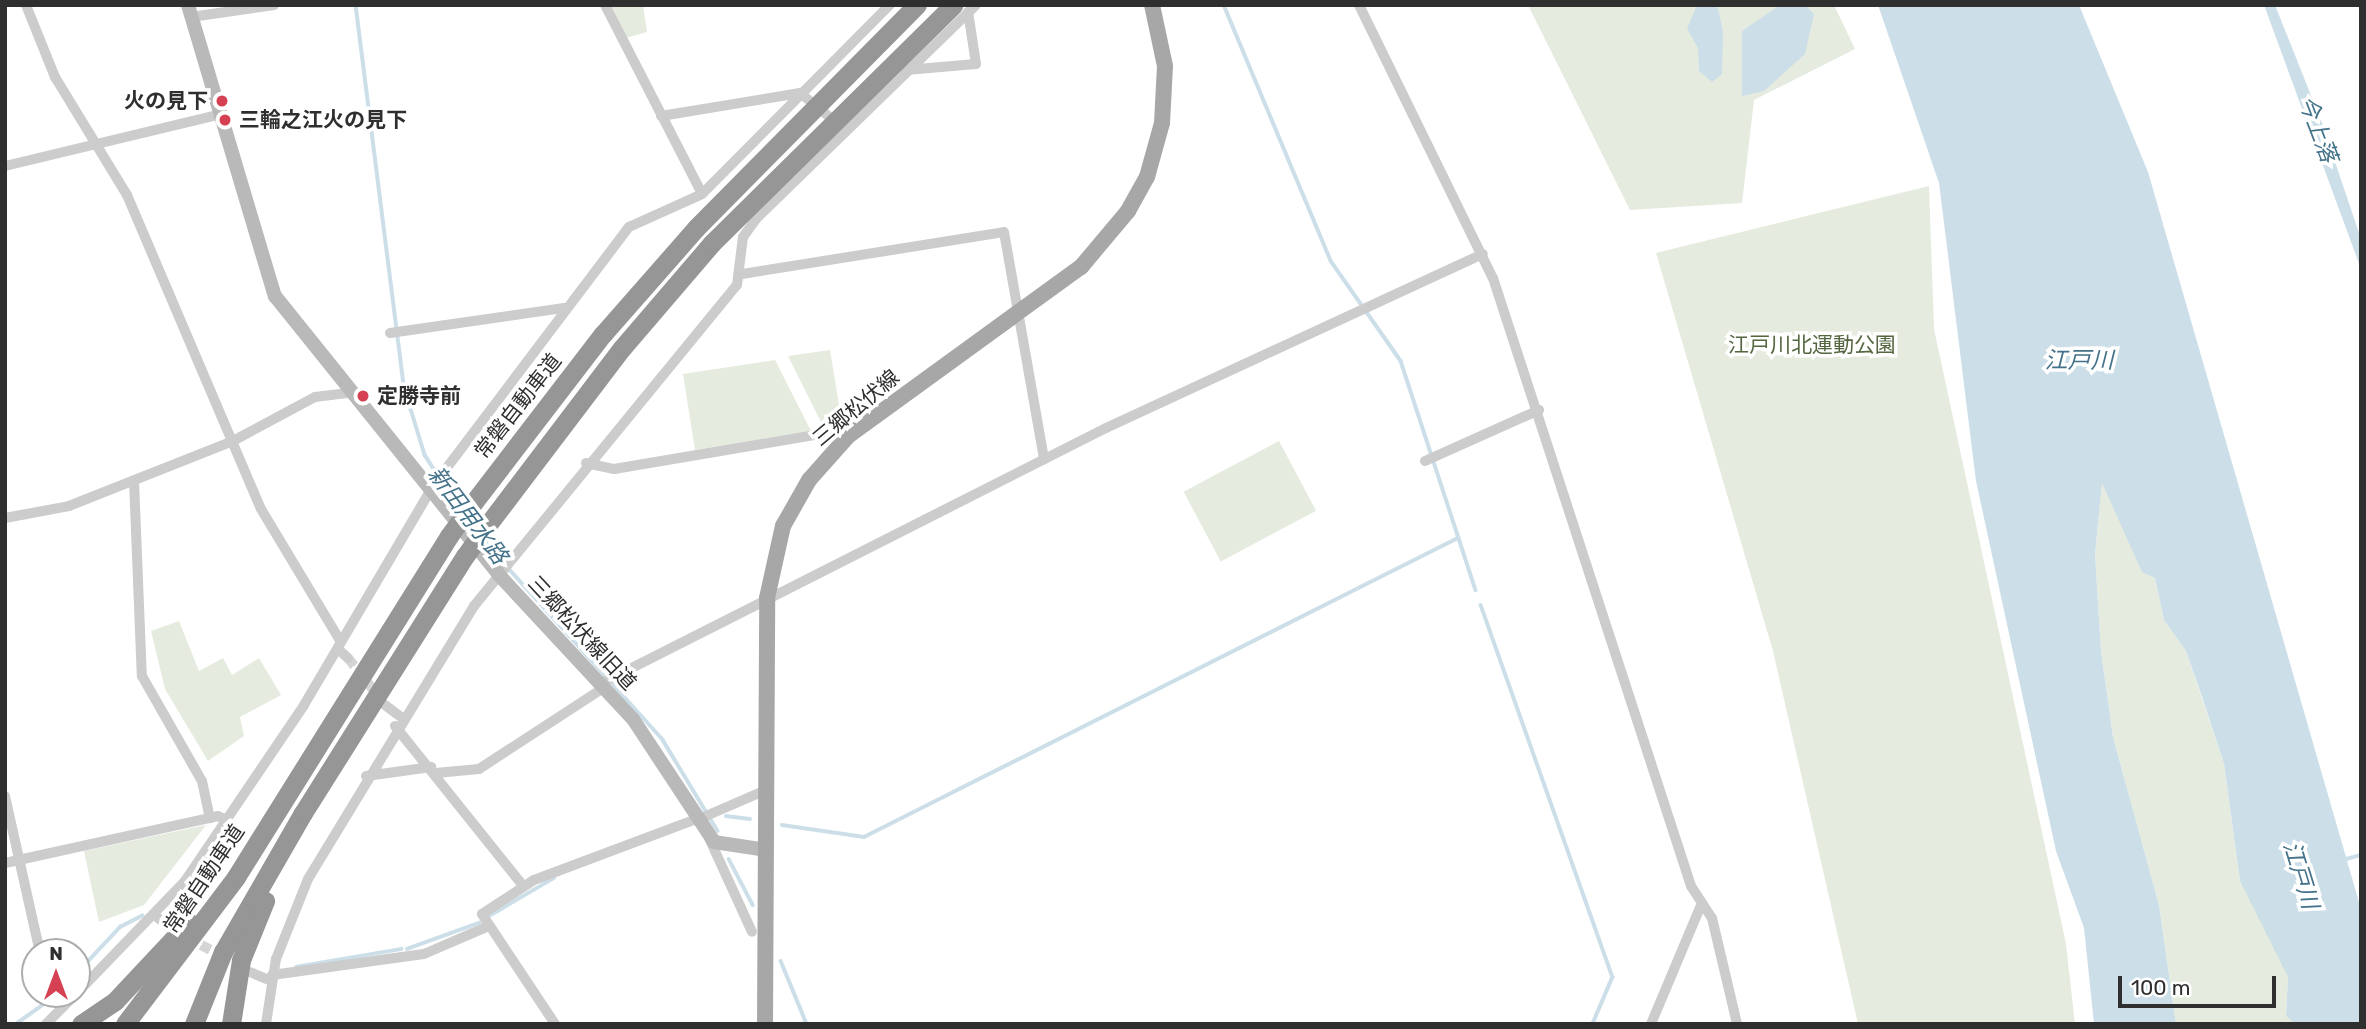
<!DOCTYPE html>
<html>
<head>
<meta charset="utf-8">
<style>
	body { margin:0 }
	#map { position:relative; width:2366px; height:1029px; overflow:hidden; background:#fff; font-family:Rubik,"Noto Sans JP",sans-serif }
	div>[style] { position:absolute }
	.green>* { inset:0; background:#e5ebde; transform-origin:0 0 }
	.water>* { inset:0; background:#ccdfe9 }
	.stream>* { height:3.5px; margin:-1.75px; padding:0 1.75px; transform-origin:1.75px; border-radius:1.75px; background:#ccdfe9 }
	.street-tunnel>* { height:10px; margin-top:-5px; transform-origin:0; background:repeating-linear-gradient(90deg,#d5d5d5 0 10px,transparent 0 15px) }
	.street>* { height:10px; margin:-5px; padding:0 5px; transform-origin:5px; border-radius:5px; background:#ccc }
	.secondary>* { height:14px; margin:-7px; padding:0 7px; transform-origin:7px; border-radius:7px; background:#b9b9b9 }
	.primary>* { height:16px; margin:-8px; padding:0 8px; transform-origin:8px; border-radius:8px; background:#a7a7a7 }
	.highway>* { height:19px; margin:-9.5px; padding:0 9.5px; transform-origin:9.5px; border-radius:9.5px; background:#969696 }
	.highway-bridge>* { height:19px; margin:-9.5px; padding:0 9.5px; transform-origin:9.5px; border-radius:9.5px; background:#969696 }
	.dots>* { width:19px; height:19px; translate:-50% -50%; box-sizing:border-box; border:4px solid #fff; border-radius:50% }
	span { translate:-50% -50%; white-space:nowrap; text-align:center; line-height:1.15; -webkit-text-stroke:7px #fff; paint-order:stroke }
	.poi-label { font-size:21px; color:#2f2f2f; font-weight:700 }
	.right { translate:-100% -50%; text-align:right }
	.left { translate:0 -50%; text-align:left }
	.park-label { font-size:21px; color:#546740 }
	.street-label { font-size:21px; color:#2f2f2f }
	.water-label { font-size:23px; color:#44728a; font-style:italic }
	.frame { position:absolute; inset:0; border:7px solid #2f2f2f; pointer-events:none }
	.north { position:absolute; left:21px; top:938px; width:70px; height:70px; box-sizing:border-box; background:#fff; border:2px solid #acacac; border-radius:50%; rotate:0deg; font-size:19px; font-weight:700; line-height:28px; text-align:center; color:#2f2f2f }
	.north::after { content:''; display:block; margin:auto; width:24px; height:32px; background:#d54152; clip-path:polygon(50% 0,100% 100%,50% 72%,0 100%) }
	.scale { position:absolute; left:2118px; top:976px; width:158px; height:32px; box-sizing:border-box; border:4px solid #2f2f2f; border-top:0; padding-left:9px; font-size:21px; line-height:24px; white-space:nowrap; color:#2f2f2f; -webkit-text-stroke:5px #fff; paint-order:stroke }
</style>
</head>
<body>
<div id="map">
	<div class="green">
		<div style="clip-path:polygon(611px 5px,643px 5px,647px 32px,626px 38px)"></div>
		<div style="clip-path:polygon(1528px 5px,1834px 5px,1855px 49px,1754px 100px,1742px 203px,1630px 210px)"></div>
		<div style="clip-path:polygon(1929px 186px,1934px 329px,2066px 944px,2075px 1024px,1858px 1024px,1773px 651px,1656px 253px)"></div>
		<div style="clip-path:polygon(830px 350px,842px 423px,824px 428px,788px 356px)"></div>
		<div style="clip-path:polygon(775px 360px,811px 431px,695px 450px,683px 374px)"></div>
		<div style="left:1279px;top:441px;width:79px;height:108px;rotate:62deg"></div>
		<div style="clip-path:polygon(2102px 481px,2142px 571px,2155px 578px,2164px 620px,2186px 651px,2224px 764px,2240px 881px,2275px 942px,2288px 977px,2286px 1016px,2295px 1024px,2176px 1024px,2159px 905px,2113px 737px,2101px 651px,2095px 554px)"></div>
		<div style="clip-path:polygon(179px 621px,199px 671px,223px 658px,232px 675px,259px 658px,281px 695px,240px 717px,244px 736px,208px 761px,165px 689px,151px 631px)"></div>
		<div style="clip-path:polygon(206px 825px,144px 905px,99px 922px,84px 851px)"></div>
	</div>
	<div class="water">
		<div style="clip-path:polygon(1697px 5px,1717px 5px,1723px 31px,1722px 74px,1712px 82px,1699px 71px,1698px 48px,1687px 29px)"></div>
		<div style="clip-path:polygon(1780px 5px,1805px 5px,1814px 14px,1805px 54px,1764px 91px,1742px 96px,1742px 31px)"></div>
		<div style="clip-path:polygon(1878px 5px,2079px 5px,2148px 172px,2361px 909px,2361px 1024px,2295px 1024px,2286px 1016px,2288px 977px,2240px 881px,2224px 764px,2202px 697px,2186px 651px,2164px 620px,2155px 578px,2142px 572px,2102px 483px,2095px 554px,2101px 651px,2113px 737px,2159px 905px,2176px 1024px,2094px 1024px,2084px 928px,2056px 851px,1976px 481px,1939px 183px)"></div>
		<div style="clip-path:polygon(2264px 5px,2275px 5px,2322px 123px,2361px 239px,2361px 269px)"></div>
	</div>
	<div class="stream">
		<div style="left:356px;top:5px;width:384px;rotate:82.8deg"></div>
		<div style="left:404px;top:386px;width:72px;rotate:73.1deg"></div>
		<div style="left:425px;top:455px;width:63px;rotate:57.3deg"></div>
		<div style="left:1224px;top:5px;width:277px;rotate:67.3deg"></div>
		<div style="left:1331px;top:261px;width:122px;rotate:55deg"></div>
		<div style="left:1401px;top:361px;width:241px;rotate:71.9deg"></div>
		<div style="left:485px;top:542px;width:266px;rotate:48deg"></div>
		<div style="left:663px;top:740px;width:106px;rotate:58.9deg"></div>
		<div style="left:1481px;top:605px;width:395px;rotate:70.5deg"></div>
		<div style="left:1613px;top:977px;width:51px;rotate:113.1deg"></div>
		<div style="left:726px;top:816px;width:24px;rotate:7deg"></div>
		<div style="left:782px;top:825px;width:83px;rotate:8.3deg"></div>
		<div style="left:864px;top:837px;width:665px;rotate:-26.72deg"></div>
		<div style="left:729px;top:859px;width:52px;rotate:62.4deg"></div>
		<div style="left:2343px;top:860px;width:19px;rotate:-16deg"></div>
		<div style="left:489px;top:916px;width:75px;rotate:-30.3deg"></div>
		<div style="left:407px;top:949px;width:77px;rotate:-19.9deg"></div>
		<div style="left:781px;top:961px;width:68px;rotate:67.6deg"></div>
		<div style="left:296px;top:967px;width:107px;rotate:-9.7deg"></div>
		<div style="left:77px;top:973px;width:63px;rotate:-46.9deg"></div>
		<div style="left:120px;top:927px;width:25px;rotate:-27deg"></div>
		<div style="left:16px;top:1024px;width:52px;rotate:-35.5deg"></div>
	</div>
	<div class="street-tunnel">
		<div style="left:348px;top:658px;width:50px;rotate:51.5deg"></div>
		<div style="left:188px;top:938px;width:40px;rotate:28deg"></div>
	</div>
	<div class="street">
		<div style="left:26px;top:5px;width:78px;rotate:68.1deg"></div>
		<div style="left:55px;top:77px;width:138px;rotate:58.6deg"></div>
		<div style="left:127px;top:195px;width:341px;rotate:66.9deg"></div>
		<div style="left:261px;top:509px;width:152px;rotate:59deg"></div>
		<div style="left:605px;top:5px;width:212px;rotate:62.8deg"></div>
		<div style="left:1359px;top:5px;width:304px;rotate:63.9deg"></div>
		<div style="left:1493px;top:278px;width:639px;rotate:71.96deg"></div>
		<div style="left:1691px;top:886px;width:38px;rotate:57deg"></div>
		<div style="left:1712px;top:918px;width:109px;rotate:76.7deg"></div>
		<div style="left:191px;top:17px;width:84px;rotate:-8.2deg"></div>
		<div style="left:906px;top:70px;width:70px;rotate:-4.9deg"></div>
		<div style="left:976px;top:64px;width:53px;rotate:-98.7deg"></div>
		<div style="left:661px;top:116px;width:141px;rotate:-9.4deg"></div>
		<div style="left:800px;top:93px;width:49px;rotate:39.2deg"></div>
		<div style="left:5px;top:166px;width:219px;rotate:-13.5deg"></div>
		<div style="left:742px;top:274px;width:265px;rotate:-9.1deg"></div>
		<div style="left:1004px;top:232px;width:231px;rotate:80deg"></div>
		<div style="left:390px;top:333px;width:176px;rotate:-8.2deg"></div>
		<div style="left:1425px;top:461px;width:125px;rotate:-24.1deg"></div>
		<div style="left:586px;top:463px;width:29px;rotate:12deg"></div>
		<div style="left:614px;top:469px;width:209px;rotate:-9.6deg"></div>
		<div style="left:134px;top:481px;width:195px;rotate:87.7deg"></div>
		<div style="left:142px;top:676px;width:121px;rotate:60.3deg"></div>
		<div style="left:202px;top:781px;width:38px;rotate:78deg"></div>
		<div style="left:5px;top:518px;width:65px;rotate:-10.6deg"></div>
		<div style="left:69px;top:506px;width:174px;rotate:-21.6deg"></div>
		<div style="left:231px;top:442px;width:95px;rotate:-28.2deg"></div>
		<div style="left:315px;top:397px;width:38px;rotate:-7deg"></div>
		<div style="left:339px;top:650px;width:12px;rotate:42deg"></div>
		<div style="left:602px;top:683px;width:565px;rotate:-26.84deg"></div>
		<div style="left:1106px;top:428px;width:415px;rotate:-24.8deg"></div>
		<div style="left:385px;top:705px;width:20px;rotate:37deg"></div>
		<div style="left:395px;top:726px;width:205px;rotate:51.3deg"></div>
		<div style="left:436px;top:773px;width:43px;rotate:-5.3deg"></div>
		<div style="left:479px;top:769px;width:150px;rotate:-33.1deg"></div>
		<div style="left:366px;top:776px;width:66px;rotate:-7.9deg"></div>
		<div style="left:5px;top:796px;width:160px;rotate:77.4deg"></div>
		<div style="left:699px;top:819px;width:73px;rotate:-23.4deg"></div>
		<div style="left:709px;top:838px;width:103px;rotate:65.4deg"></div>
		<div style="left:5px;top:863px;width:218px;rotate:-12.4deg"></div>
		<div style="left:218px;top:816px;width:10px;rotate:24deg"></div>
		<div style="left:157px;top:917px;width:20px;rotate:41deg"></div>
		<div style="left:250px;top:972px;width:23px;rotate:23deg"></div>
		<div style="left:272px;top:975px;width:153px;rotate:-7.9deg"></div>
		<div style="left:424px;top:954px;width:71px;rotate:-23.3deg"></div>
		<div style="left:77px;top:993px;width:156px;rotate:-46deg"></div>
		<div style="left:185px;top:881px;width:212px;rotate:-55.9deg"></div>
		<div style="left:304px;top:705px;width:254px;rotate:-59.5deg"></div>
		<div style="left:433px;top:486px;width:325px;rotate:-52.9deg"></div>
		<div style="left:629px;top:227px;width:80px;rotate:-24.3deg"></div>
		<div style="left:702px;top:194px;width:267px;rotate:-45.2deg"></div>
		<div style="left:49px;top:994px;width:18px;rotate:45deg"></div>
		<div style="left:46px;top:1024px;width:42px;rotate:-45deg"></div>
		<div style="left:266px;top:1024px;width:66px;rotate:-81.3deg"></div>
		<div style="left:276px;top:959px;width:86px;rotate:-68.2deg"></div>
		<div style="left:308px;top:879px;width:320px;rotate:-58.7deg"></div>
		<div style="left:474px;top:606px;width:415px;rotate:-50.7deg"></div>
		<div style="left:737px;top:285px;width:48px;rotate:-82.9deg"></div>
		<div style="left:743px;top:237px;width:24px;rotate:-54deg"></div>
		<div style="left:757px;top:218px;width:305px;rotate:-44.2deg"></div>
		<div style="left:555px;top:1024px;width:132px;rotate:-123.6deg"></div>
		<div style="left:482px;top:914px;width:62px;rotate:-33.2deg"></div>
		<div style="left:534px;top:880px;width:176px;rotate:-20.6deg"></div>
		<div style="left:1651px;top:1024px;width:129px;rotate:-67.2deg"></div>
	</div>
	<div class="secondary">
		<div style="left:188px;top:5px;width:304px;rotate:73.4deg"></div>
		<div style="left:275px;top:296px;width:358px;rotate:51.2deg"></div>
		<div style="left:499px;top:575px;width:197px;rotate:47.1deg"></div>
		<div style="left:633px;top:719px;width:147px;rotate:56.6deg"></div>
		<div style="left:714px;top:842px;width:53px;rotate:8.7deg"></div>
	</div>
	<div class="primary">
		<div style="left:765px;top:1024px;width:426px;rotate:-89.7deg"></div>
		<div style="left:767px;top:598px;width:74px;rotate:-77.5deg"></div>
		<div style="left:783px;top:526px;width:53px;rotate:-60.5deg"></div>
		<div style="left:809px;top:480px;width:59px;rotate:-48.4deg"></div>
		<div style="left:848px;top:436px;width:288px;rotate:-36deg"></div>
		<div style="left:1081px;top:267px;width:73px;rotate:-50deg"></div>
		<div style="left:1128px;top:211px;width:39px;rotate:-61deg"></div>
		<div style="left:1147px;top:177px;width:56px;rotate:-74.5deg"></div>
		<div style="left:1162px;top:123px;width:57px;rotate:-87deg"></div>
		<div style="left:1165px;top:66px;width:62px;rotate:-102deg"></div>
	</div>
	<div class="highway">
		<div style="left:467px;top:511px;width:223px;rotate:-52.5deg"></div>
		<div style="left:603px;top:334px;width:141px;rotate:-48.7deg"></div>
		<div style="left:483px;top:531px;width:230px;rotate:-52.8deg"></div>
		<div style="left:622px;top:348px;width:138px;rotate:-49.4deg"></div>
		<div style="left:81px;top:1024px;width:41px;rotate:-34.1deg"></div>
		<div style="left:115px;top:1001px;width:108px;rotate:-46.9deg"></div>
		<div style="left:125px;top:1024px;width:184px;rotate:-52.9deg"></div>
		<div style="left:236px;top:877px;width:402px;rotate:-58deg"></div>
		<div style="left:194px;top:1024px;width:78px;rotate:-68.1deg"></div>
		<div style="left:223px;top:952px;width:160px;rotate:-60.1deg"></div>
		<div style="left:303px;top:813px;width:304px;rotate:-57.8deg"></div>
		<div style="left:231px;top:1024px;width:65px;rotate:-81.1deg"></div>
		<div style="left:241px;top:960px;width:64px;rotate:-67.9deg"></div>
	</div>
	<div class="highway-bridge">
		<div style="left:696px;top:228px;width:314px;rotate:-45.3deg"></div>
		<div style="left:712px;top:243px;width:339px;rotate:-44.6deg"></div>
		<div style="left:449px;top:536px;width:31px;rotate:-54deg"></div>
		<div style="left:465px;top:556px;width:31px;rotate:-54deg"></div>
	</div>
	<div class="dots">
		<div style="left:222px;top:101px;background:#d54152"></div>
		<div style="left:225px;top:120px;background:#d54152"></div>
		<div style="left:363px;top:396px;background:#d54152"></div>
	</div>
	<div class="poi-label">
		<span class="right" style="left:208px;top:101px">火の見下</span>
		<span class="left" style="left:239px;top:120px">三輪之江火の見下</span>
		<span class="left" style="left:377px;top:396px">定勝寺前</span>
	</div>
	<div class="park-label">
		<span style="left:1812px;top:345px">江戸川北運動公園</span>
	</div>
	<div class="street-label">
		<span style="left:518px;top:406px;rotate:-52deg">常磐自動車道</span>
		<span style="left:856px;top:408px;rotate:-40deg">三郷松伏線</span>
		<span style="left:582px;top:633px;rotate:47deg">三郷松伏線旧道</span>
		<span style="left:204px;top:879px;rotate:-56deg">常磐自動車道</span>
	</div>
	<div class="water-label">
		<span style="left:2318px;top:129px;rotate:69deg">今上落</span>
		<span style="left:2079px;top:360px">江戸川</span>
		<span style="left:468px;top:515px;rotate:53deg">新田用水路</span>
		<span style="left:2301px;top:875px;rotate:73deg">江戸川</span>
	</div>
	<div class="frame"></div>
	<div class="north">N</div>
	<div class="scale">100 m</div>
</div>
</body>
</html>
